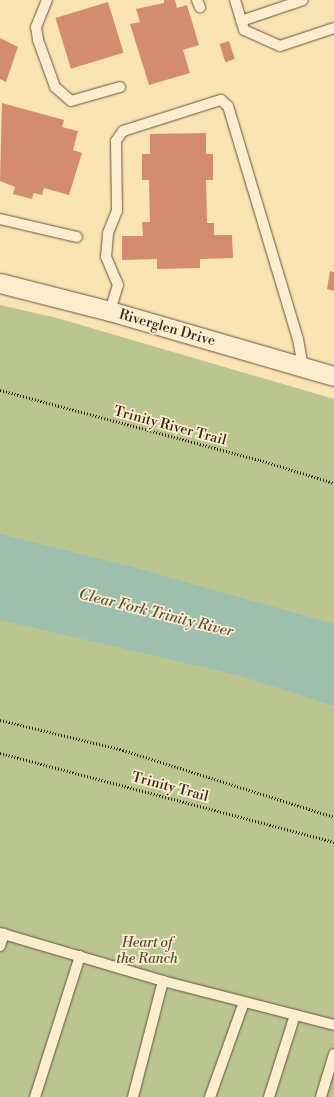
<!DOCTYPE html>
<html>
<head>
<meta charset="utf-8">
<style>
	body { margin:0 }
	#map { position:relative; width:334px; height:1097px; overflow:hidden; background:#fbe4b4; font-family:"Libre Bodoni",serif }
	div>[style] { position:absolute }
	.green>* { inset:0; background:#bbc590 }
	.water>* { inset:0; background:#9fbfae }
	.building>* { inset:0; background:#d48c70; transform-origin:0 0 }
	.path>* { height:2.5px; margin-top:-1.25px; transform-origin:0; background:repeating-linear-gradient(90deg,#352418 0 1px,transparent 0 3px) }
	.roads { filter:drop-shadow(0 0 1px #66543f) drop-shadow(0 0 1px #66543f) }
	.lane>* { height:10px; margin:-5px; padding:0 5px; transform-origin:5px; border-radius:5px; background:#fcedce }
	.street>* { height:19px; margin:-9.5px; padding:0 9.5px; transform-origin:9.5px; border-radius:9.5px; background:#fcedce }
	span { translate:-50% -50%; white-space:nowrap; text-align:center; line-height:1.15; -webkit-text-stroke:3.5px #fcedce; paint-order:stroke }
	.street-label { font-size:14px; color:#352418 }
	.park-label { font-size:14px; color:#564c36; font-style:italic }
	.water-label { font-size:15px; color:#555245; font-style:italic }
</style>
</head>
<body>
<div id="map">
	<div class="green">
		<div style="clip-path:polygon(0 305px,57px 318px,334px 399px,334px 1097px,0 1097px)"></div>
	</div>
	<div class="water">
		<div style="clip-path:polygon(0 534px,129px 566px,334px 624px,334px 706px,237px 675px,0 620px)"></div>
	</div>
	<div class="building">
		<div style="clip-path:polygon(164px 0,175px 0,177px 8px,187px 5px,199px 45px,183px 50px,190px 73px,149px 85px,130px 24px,140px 22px,136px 9px,164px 3px)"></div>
		<div style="left:108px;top:2px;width:53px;height:55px;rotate:73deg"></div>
		<div style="clip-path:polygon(0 38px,18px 47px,6px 82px,0 79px)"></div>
		<div style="left:229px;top:41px;width:19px;height:10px;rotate:72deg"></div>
		<div style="clip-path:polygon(2px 103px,64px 120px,62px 127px,78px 131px,73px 150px,82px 153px,69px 195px,44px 188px,42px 195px,34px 193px,32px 199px,13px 194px,15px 187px,0 181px)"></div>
		<div style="clip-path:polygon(206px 133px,206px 154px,213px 154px,213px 180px,206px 180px,207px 223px,214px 223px,214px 235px,232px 235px,233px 258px,200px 259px,200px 268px,157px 269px,157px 259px,122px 260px,122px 236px,143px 236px,142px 222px,150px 222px,149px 180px,142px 180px,142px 154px,150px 154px,150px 134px)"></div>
		<div style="clip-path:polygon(330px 271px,334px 272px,334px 291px,327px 289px)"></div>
	</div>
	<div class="path">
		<div style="left:0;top:390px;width:269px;rotate:15.1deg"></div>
		<div style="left:260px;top:460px;width:77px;rotate:17.3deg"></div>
		<div style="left:0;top:720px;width:127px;rotate:13.7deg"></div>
		<div style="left:123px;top:750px;width:221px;rotate:17.6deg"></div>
		<div style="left:0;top:753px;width:346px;rotate:14.9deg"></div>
	</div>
	<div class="roads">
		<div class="lane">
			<div style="left:47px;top:0;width:29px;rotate:112deg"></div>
			<div style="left:36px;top:27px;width:13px;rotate:81deg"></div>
			<div style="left:38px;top:40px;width:50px;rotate:70.1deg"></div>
			<div style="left:55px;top:87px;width:21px;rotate:41deg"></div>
			<div style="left:71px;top:101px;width:51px;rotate:-15.9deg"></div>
			<div style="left:197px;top:0;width:8px;rotate:67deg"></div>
			<div style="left:235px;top:0;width:31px;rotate:73deg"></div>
			<div style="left:244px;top:30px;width:39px;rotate:24deg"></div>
			<div style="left:280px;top:46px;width:57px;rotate:-18.4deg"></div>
			<div style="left:241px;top:21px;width:65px;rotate:-18.7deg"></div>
			<div style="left:0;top:219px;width:79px;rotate:13.2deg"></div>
			<div style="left:110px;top:311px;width:27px;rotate:-73deg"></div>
			<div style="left:118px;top:285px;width:30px;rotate:-113deg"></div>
			<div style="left:106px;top:257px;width:24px;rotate:-85deg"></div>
			<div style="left:108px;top:233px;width:24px;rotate:-68deg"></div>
			<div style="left:117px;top:211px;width:70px;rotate:-90.8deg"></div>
			<div style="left:116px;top:141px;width:12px;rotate:-55deg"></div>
			<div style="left:123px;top:131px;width:103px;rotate:-17.6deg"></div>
			<div style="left:221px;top:100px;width:9px;rotate:41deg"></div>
			<div style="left:228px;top:106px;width:243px;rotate:73.3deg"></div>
			<div style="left:298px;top:339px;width:29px;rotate:80deg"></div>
			<div style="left:0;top:933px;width:170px;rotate:16.4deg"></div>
			<div style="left:0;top:946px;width:13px;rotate:-72deg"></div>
			<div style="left:35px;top:1097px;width:148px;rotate:-72.3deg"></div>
			<div style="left:133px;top:1097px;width:120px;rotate:-75.5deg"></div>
			<div style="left:163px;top:981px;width:177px;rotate:14.4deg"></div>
			<div style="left:210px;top:1097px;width:101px;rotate:-70.3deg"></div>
			<div style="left:269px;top:1097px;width:86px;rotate:-72.4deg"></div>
			<div style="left:321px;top:1097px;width:45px;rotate:-73.2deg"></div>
		</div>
		<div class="street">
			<div style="left:0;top:283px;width:114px;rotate:14.3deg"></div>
			<div style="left:110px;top:311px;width:233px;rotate:16.2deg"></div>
		</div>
	</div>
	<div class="street-label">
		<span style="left:167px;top:328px;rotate:16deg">Riverglen Drive</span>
		<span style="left:170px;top:426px;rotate:15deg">Trinity River Trail</span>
		<span style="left:170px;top:787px;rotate:15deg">Trinity Trail</span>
	</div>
	<div class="park-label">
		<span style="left:147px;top:951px">Heart of<br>the Ranch</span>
	</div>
	<div class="water-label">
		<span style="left:156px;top:613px;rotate:14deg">Clear Fork Trinity River</span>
	</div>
</div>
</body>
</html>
